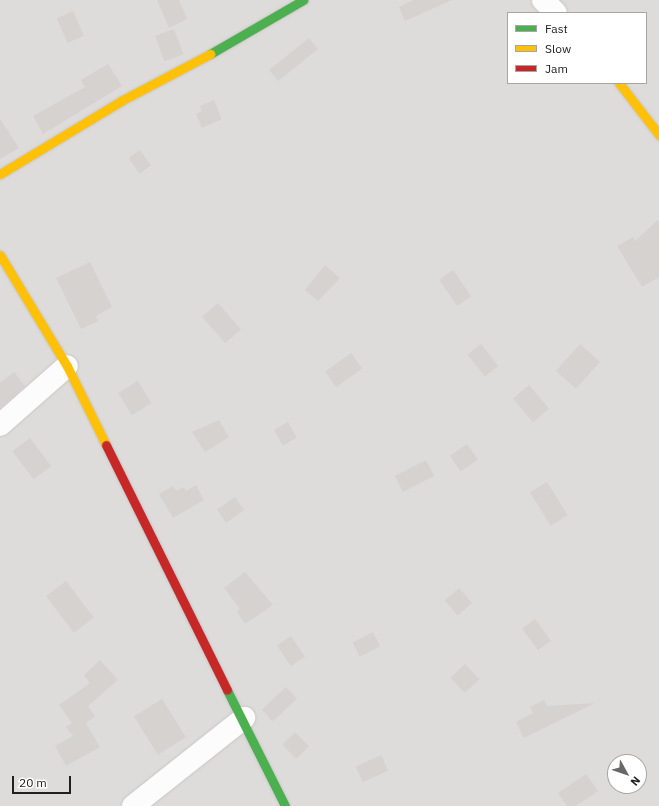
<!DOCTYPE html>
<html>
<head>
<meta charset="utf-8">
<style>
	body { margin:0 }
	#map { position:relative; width:659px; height:806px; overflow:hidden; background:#efece9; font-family:"IBM Plex Sans",sans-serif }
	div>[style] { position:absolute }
	.residential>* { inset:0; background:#dedcda }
	.building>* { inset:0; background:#d5d2d0; transform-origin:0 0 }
	.roads { filter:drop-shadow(0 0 1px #c7c6c5) drop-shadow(0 0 1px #c7c6c5) }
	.street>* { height:22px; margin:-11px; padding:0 11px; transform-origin:11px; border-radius:11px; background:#fdfcfc }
	.fast>* { height:9px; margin:-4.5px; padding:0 4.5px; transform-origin:4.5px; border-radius:4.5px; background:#4caf50 }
	.slow>* { height:9px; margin:-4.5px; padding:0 4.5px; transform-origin:4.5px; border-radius:4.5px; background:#ffc107 }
	.jam>* { height:9px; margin:-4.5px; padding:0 4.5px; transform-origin:4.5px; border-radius:4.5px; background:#c62828 }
	span { translate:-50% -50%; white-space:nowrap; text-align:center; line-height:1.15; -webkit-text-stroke:3px #fff; paint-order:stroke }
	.legend { position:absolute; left:507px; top:12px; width:140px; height:72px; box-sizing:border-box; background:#fff; border:1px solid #a6a6a6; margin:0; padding:5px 7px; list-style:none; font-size:12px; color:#202020 }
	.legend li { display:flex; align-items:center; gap:8px; height:20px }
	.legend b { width:20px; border:1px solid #a6a6a6 }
	.north { position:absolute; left:607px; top:754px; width:40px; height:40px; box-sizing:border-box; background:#fff; border:1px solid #a6a6a6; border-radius:50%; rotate:130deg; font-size:11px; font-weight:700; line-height:16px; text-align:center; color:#202020 }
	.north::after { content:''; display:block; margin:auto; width:14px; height:18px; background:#686766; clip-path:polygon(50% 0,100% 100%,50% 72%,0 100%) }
	.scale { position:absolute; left:12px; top:776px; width:59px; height:18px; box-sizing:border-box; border:2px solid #202020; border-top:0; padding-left:5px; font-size:12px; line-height:14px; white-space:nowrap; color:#202020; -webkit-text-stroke:3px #fff; paint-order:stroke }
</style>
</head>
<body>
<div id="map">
	<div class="residential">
		<div style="clip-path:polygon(evenodd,0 0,659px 0,659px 806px,0 806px,0 0,508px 13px,646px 13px,646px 83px,508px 83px,508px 13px,0 0,615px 762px,639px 762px,639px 786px,615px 786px,615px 762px)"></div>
	</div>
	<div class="building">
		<div style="clip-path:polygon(157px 0,179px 0,187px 19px,169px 28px)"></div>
		<div style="clip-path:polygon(413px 0,452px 0,405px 21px,399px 7px)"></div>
		<div style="left:73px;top:11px;width:27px;height:18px;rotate:66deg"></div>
		<div style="left:174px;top:29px;width:27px;height:20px;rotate:70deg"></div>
		<div style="left:309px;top:38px;width:14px;height:51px;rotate:51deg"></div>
		<div style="clip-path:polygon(108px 64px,122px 86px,43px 134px,33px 116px,85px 87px,81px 80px)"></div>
		<div style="clip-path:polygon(214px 100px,222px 119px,202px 128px,196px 114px,202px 111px,200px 106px)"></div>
		<div style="clip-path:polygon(0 119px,19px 148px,0 159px)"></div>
		<div style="left:140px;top:150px;width:19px;height:14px;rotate:55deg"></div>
		<div style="clip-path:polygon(659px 219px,659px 277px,642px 287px,617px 246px,633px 237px,635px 241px)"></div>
		<div style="clip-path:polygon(90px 262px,112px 307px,96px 316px,98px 321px,81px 329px,56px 278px)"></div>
		<div style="clip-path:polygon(325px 265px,340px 278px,318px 301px,305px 290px)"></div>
		<div style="left:453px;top:270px;width:32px;height:17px;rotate:55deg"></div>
		<div style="left:218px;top:303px;width:35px;height:21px;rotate:49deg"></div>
		<div style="left:481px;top:344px;width:28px;height:17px;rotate:52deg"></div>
		<div style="left:580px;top:344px;width:27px;height:36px;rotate:42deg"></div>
		<div style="left:351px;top:353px;width:19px;height:32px;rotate:54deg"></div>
		<div style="clip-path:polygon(14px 372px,25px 386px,0 408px,0 383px)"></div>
		<div style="left:138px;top:381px;width:26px;height:23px;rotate:59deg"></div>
		<div style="left:529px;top:385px;width:31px;height:21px;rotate:50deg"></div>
		<div style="clip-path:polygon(219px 420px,229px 437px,205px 452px,192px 432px)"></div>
		<div style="left:288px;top:422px;width:18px;height:16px;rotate:61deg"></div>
		<div style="left:30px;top:438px;width:35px;height:22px;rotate:53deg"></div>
		<div style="left:467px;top:444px;width:19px;height:21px;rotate:55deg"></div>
		<div style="left:426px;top:460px;width:18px;height:35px;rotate:63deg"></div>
		<div style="left:547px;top:482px;width:39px;height:20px;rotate:58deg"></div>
		<div style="clip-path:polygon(196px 485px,204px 500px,173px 518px,159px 494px,173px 486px,176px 491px,184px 487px,186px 491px)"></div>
		<div style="left:235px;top:497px;width:16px;height:22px;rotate:55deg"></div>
		<div style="clip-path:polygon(245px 572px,273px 605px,245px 624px,237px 612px,240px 609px,224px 588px)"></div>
		<div style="left:66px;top:581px;width:46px;height:25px;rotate:53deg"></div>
		<div style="left:459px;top:588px;width:20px;height:19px;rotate:49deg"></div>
		<div style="left:535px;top:619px;width:27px;height:16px;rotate:54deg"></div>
		<div style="left:373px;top:632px;width:16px;height:23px;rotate:63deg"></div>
		<div style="left:291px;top:636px;width:25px;height:17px;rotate:56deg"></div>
		<div style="clip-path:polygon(100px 660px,118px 680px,88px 706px,95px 716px,86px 723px,100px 747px,66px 766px,55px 746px,73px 736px,66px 727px,72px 723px,59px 705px,90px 683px,84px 675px)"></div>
		<div style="left:465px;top:664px;width:21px;height:20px;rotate:47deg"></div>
		<div style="left:286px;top:687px;width:16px;height:33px;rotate:47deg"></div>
		<div style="left:162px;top:699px;width:45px;height:33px;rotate:58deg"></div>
		<div style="clip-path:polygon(544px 700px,547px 706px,595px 703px,524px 738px,516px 722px,533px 713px,530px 707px)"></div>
		<div style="left:295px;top:732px;width:20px;height:18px;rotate:45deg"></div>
		<div style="left:381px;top:755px;width:17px;height:28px;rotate:65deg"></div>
		<div style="clip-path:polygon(586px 774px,598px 791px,576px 806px,567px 806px,558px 793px)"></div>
	</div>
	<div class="roads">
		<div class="street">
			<div style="left:543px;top:0;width:18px;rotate:45deg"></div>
			<div style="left:0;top:425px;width:89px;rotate:-41.4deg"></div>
			<div style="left:133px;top:806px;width:142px;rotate:-38.4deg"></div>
		</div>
		<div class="fast">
			<div style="left:210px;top:54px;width:108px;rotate:-30.1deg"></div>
			<div style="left:227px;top:690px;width:130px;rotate:63.4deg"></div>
		</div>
		<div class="slow">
			<div style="left:619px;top:83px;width:66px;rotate:52.4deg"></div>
			<div style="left:0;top:174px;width:141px;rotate:-31.1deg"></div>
			<div style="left:121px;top:101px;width:101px;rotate:-27.8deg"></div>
			<div style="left:0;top:255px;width:130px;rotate:58.9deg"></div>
			<div style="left:67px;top:366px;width:88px;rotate:63.7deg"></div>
		</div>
		<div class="jam">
			<div style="left:106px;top:445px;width:273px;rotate:63.7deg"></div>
		</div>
	</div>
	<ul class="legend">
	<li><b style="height:5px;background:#4caf50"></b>Fast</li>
	<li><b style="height:5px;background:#ffc107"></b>Slow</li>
	<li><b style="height:5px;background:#c62828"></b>Jam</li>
	</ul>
	<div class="north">N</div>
	<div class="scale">20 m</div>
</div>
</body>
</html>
